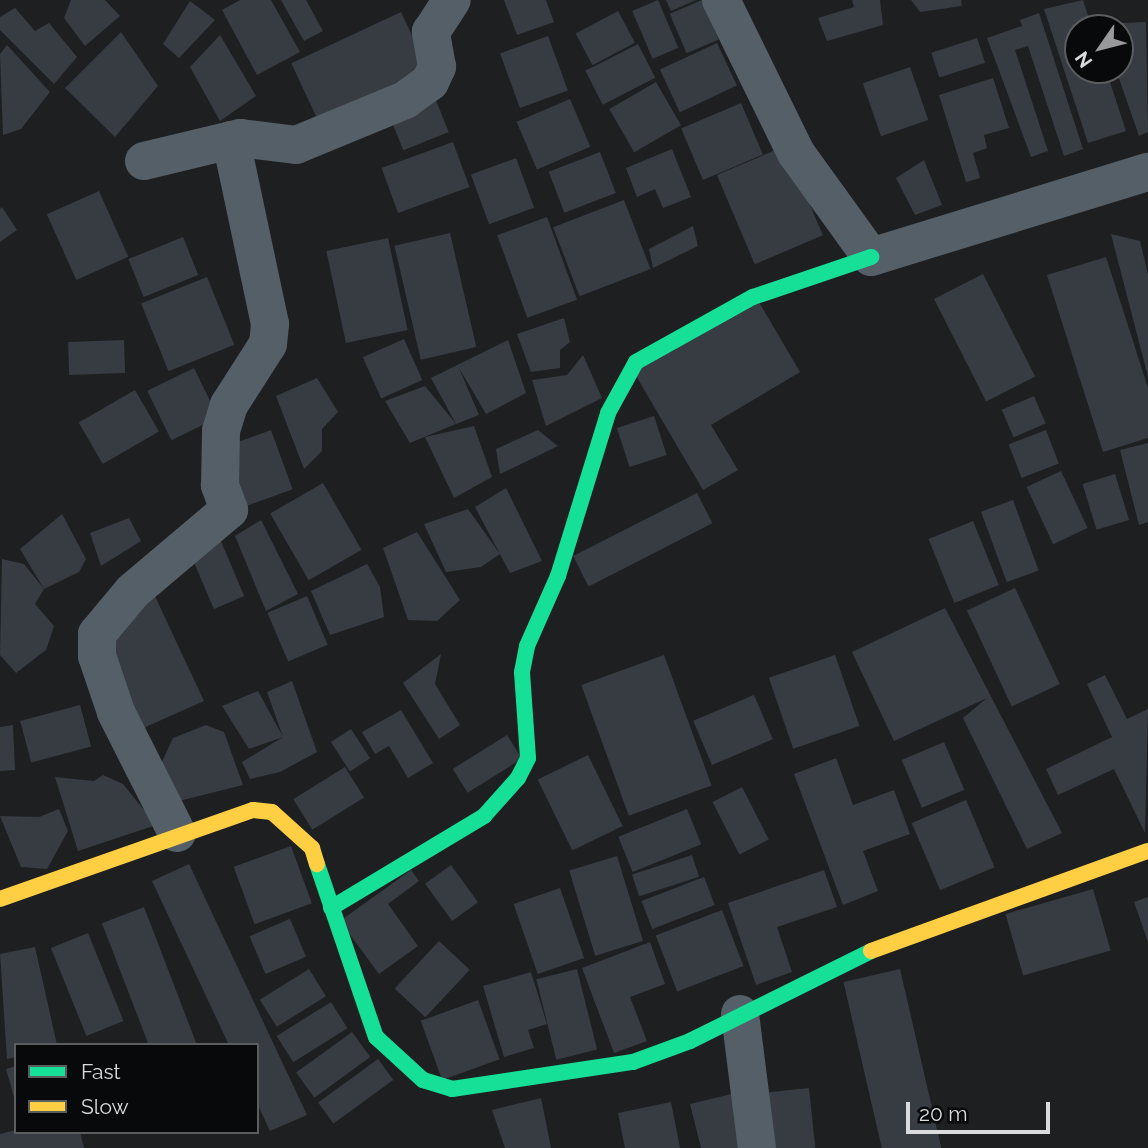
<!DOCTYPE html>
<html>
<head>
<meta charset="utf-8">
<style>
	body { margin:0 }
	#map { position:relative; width:1148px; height:1148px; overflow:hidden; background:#1e1f20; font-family:Raleway,sans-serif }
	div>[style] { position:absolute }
	.building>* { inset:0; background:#363c42; transform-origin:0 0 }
	.street>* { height:38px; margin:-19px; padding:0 19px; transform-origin:19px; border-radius:19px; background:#545f67 }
	.fast>* { height:16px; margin:-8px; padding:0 8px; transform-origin:8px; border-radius:8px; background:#16e098 }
	.slow>* { height:16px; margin:-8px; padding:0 8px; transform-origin:8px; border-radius:8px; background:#ffcf43 }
	span { translate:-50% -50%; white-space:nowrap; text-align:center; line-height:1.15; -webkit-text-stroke:5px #08090a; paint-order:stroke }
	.legend { position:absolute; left:14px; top:1043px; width:245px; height:91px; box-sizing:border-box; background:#08090a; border:2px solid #5c5d5e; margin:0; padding:9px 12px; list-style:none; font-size:21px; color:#d9dbdc }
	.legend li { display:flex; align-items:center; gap:14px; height:35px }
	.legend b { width:35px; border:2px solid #5c5d5e }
	.north { position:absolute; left:1064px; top:14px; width:70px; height:70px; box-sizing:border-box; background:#08090a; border:2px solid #5c5d5e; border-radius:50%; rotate:235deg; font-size:19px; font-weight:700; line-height:28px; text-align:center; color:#d9dbdc }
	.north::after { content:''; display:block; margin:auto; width:24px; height:32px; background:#98999a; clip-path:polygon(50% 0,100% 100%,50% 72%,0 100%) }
	.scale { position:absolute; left:906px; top:1102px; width:144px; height:32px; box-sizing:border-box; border:4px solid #d9dbdc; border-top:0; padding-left:9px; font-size:21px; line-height:24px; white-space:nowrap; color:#d9dbdc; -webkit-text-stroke:5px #08090a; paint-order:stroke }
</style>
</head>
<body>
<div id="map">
	<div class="building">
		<div style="clip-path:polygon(71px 0,105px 0,120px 16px,85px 46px,64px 18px)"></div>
		<div style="clip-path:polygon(240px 0,271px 0,300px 52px,257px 75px,222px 10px)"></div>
		<div style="clip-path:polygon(281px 0,306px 0,323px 31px,304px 41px)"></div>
		<div style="clip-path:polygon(504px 0,546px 0,554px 22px,517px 35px)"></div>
		<div style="left:658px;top:0;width:52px;height:28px;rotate:67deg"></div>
		<div style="clip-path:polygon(666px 0,696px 0,671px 11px)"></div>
		<div style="left:702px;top:0;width:43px;height:35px;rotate:67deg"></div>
		<div style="clip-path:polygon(852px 0,880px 0,883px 25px,827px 41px,818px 18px,854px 7px)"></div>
		<div style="clip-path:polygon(911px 0,961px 0,962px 6px,920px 12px)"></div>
		<div style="clip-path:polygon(1083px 0,1092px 28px,1078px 28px,1078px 70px,1106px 70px,1126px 131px,1088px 143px,1044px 9px)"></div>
		<div style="clip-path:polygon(190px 1px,215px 20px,179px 58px,163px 44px)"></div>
		<div style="clip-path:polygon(15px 8px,35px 31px,49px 23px,77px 57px,54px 84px,0 30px,0 17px)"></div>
		<div style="left:618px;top:11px;width:36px;height:48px;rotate:62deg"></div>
		<div style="left:401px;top:12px;width:69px;height:121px;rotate:65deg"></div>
		<div style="clip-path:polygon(1039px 13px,1083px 149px,1064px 156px,1028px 46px,1015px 50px,1048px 151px,1031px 157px,987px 38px,1022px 26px,1020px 20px)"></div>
		<div style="clip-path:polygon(1146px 22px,1148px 132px,1139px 136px,1116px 70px,1120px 28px,1100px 24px)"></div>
		<div style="clip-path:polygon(121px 32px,158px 86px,115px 137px,65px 88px)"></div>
		<div style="clip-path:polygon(220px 35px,256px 96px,220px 121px,190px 67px)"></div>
		<div style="left:548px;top:36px;width:58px;height:51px;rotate:70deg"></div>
		<div style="left:977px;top:38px;width:26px;height:48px;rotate:72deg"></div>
		<div style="left:717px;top:43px;width:47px;height:63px;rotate:65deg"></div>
		<div style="left:638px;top:44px;width:38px;height:59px;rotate:63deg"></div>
		<div style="clip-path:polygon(7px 45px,50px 92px,21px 129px,3px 135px,0 54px)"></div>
		<div style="left:910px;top:67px;width:56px;height:50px;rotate:71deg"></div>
		<div style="clip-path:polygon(993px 78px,1009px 128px,984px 135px,987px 148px,973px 153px,980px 178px,966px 182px,939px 95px)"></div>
		<div style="left:656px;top:82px;width:50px;height:54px;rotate:60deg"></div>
		<div style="left:433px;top:93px;width:42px;height:49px;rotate:68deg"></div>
		<div style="left:570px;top:99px;width:52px;height:58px;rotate:67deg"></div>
		<div style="left:741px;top:103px;width:56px;height:65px;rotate:67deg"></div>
		<div style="left:453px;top:142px;width:48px;height:76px;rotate:70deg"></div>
		<div style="left:785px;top:146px;width:97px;height:74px;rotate:67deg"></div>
		<div style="clip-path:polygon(672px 149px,691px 197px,663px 208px,655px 189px,637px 197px,626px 168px)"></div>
		<div style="left:600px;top:152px;width:44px;height:55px;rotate:69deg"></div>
		<div style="left:516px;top:158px;width:53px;height:48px;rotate:70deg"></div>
		<div style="clip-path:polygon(924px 160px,942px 205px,915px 215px,896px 178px)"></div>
		<div style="left:99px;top:191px;width:72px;height:57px;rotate:66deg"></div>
		<div style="left:624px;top:200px;width:74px;height:76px;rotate:69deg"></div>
		<div style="clip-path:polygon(2px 207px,17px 230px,0 242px,0 209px)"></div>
		<div style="left:547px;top:217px;width:88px;height:53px;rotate:70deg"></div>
		<div style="clip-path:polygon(693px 226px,698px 246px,653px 268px,649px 249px)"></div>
		<div style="left:450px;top:233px;width:117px;height:57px;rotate:77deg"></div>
		<div style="clip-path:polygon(1111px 234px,1140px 241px,1148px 274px,1148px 377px)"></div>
		<div style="left:183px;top:237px;width:41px;height:59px;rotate:68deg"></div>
		<div style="left:388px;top:238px;width:94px;height:63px;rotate:78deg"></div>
		<div style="clip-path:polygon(1106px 257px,1148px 388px,1148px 438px,1103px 452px,1047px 275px)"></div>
		<div style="left:983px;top:274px;width:115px;height:55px;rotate:63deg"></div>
		<div style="left:207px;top:277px;width:73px;height:71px;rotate:68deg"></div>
		<div style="clip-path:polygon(756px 297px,800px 372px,711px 425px,738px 470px,703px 490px,632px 369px)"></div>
		<div style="clip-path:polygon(564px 318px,570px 342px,560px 350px,560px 368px,531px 372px,517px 334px)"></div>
		<div style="left:404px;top:339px;width:45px;height:45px;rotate:66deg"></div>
		<div style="left:124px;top:340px;width:33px;height:56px;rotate:88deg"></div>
		<div style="clip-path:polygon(508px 340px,526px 393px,486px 414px,459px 368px,479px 415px,456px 424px,431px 378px)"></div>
		<div style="clip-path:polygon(583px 355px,602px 398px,546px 426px,532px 380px,567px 375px)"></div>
		<div style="left:194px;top:368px;width:55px;height:52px;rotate:64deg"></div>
		<div style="clip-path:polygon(317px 378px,338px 412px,322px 429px,322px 451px,304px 469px,276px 396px)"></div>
		<div style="clip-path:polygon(425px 386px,456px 424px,410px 443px,385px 401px)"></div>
		<div style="left:135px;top:390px;width:48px;height:65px;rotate:60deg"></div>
		<div style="left:1034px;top:396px;width:30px;height:35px;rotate:67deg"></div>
		<div style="left:654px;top:416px;width:41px;height:39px;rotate:72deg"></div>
		<div style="clip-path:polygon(474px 426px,492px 477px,454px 498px,425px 437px)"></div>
		<div style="left:271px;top:430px;width:63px;height:50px;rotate:70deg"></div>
		<div style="clip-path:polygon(538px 430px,558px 446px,500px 474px,496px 449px)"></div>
		<div style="left:1046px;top:430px;width:36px;height:40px;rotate:69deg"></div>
		<div style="clip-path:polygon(1148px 443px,1148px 522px,1139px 525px,1120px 450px)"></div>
		<div style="left:1061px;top:471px;width:63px;height:38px;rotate:65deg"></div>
		<div style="left:1115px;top:474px;width:48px;height:34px;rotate:73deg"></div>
		<div style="left:323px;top:483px;width:77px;height:61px;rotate:60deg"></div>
		<div style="clip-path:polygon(506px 488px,542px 561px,510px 573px,475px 507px)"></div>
		<div style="left:697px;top:493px;width:34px;height:139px;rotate:63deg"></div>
		<div style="left:1013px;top:500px;width:75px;height:34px;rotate:70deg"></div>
		<div style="clip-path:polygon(468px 509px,500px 554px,481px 567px,446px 572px,424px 524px)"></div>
		<div style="clip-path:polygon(62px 514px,86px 559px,79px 572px,44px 589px,20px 549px)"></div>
		<div style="clip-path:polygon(129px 518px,141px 541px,101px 566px,90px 533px)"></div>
		<div style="clip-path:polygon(261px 520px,298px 594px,266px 611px,235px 536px)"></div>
		<div style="left:973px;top:521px;width:69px;height:48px;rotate:68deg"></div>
		<div style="clip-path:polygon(417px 532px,460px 600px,437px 621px,408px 620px,383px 548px)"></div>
		<div style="left:220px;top:539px;width:62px;height:33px;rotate:67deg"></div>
		<div style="clip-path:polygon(2px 559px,24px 564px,44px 589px,35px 604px,54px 626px,46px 650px,16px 673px,0 655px)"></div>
		<div style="clip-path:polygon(367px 564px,380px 587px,384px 617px,330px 635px,311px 591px)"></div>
		<div style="left:1015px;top:588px;width:106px;height:53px;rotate:65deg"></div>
		<div style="clip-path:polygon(154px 594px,204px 701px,132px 733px,102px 655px)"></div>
		<div style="left:307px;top:596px;width:53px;height:43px;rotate:67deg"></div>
		<div style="clip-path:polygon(945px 608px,1062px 833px,1027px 849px,963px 718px,987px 698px,894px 741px,852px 652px)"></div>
		<div style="clip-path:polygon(441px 654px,435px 684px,460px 725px,439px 739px,403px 683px)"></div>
		<div style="left:664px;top:655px;width:139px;height:88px;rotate:70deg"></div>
		<div style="left:835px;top:655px;width:75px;height:70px;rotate:71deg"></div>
		<div style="clip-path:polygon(1105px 675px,1127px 719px,1148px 709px,1145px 833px,1114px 769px,1058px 795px,1046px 769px,1112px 737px,1087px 684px)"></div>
		<div style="clip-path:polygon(292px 681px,317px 752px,280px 772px,250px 779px,242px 762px,283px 737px,249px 749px,222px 706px,258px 691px,283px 737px,267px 692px)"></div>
		<div style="left:754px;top:695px;width:48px;height:66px;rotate:67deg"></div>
		<div style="left:80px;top:705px;width:43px;height:62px;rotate:75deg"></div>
		<div style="clip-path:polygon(401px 710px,433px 763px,408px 778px,389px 746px,375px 754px,362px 732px)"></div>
		<div style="clip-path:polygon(13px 725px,15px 770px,0 771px,0 727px)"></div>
		<div style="clip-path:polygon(206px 725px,224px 732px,243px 785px,163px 805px,160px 766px,173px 738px)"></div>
		<div style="left:351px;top:729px;width:35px;height:24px;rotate:57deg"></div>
		<div style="left:507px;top:735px;width:28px;height:64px;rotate:58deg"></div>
		<div style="left:944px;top:742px;width:52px;height:46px;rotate:67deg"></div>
		<div style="left:588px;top:755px;width:79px;height:56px;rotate:64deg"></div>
		<div style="clip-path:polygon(836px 758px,853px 805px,894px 790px,910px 834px,863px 851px,878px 891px,843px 905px,794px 774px)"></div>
		<div style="left:345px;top:767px;width:36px;height:61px;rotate:58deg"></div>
		<div style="clip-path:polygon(103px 775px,123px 784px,156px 825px,78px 851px,55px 777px,94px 781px)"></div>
		<div style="left:742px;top:787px;width:59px;height:33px;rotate:63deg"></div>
		<div style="left:966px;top:800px;width:73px;height:59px;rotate:67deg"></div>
		<div style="clip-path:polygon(59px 809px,68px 831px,47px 869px,21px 867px,0 816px,39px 817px)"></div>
		<div style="left:687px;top:809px;width:38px;height:74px;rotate:68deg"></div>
		<div style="left:291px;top:846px;width:61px;height:61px;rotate:70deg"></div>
		<div style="left:692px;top:855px;width:23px;height:63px;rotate:72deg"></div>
		<div style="left:617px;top:856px;width:89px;height:50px;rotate:73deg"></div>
		<div style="clip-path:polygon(189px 864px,307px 1115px,270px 1131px,257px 1103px,257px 1045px,229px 1045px,152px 881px)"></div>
		<div style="left:451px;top:865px;width:46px;height:32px;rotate:54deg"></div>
		<div style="clip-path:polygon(411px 870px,419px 881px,388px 904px,418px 946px,379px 974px,340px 921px)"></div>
		<div style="clip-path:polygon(824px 870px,837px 907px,777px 927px,792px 972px,756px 985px,728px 903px)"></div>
		<div style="left:704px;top:877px;width:30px;height:67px;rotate:69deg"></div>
		<div style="left:560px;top:888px;width:74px;height:49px;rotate:71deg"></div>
		<div style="left:1093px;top:889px;width:64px;height:91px;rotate:74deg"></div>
		<div style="clip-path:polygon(1148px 897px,1148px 942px,1134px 902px)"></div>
		<div style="left:144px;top:907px;width:147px;height:45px;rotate:69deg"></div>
		<div style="left:722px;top:910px;width:60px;height:71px;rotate:69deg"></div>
		<div style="left:290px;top:919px;width:41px;height:44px;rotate:67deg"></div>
		<div style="left:88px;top:933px;width:95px;height:40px;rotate:68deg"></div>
		<div style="left:439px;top:941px;width:42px;height:65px;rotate:43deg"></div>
		<div style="clip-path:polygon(650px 942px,665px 984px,630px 997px,647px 1041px,614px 1053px,582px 968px)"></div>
		<div style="clip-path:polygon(35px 947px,57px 1045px,16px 1045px,16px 1057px,7px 1059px,0 954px)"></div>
		<div style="left:309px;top:969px;width:32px;height:58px;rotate:58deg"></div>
		<div style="left:577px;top:969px;width:83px;height:42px;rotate:76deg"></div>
		<div style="left:900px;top:969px;width:184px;height:58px;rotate:77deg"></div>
		<div style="clip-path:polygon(531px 972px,547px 1024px,528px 1030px,534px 1048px,504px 1057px,483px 986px)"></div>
		<div style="left:478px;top:1000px;width:63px;height:61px;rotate:70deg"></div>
		<div style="left:331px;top:1002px;width:31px;height:64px;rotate:58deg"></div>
		<div style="left:352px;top:1032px;width:31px;height:69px;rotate:54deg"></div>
		<div style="left:378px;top:1059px;width:26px;height:74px;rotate:54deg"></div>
		<div style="clip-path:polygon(16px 1066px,16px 1101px,15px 1101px,6px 1069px)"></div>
		<div style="left:809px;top:1088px;width:60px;height:54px;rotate:84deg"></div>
		<div style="clip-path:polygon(740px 1092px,753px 1148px,701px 1148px,690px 1104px)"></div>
		<div style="clip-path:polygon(541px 1098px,551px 1148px,505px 1148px,492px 1110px)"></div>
		<div style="clip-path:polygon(671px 1102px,680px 1148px,625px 1148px,618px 1113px)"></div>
		<div style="clip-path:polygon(16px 1130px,80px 1132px,84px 1148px,0 1148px,0 1134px)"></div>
	</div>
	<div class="street">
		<div style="left:721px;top:0;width:170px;rotate:63.9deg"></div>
		<div style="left:796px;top:153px;width:128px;rotate:54.2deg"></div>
		<div style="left:871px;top:257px;width:290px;rotate:-17.1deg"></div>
		<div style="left:144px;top:161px;width:99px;rotate:-13.5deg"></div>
		<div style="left:240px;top:138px;width:56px;rotate:7.1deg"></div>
		<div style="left:296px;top:145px;width:118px;rotate:-22.4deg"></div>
		<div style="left:405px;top:100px;width:31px;rotate:-36deg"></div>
		<div style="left:430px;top:82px;width:17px;rotate:-65deg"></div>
		<div style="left:437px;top:67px;width:36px;rotate:-100deg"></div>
		<div style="left:431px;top:32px;width:38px;rotate:-57deg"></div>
		<div style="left:177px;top:833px;width:136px;rotate:-116.8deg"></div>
		<div style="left:116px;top:712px;width:59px;rotate:-108.7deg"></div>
		<div style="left:97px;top:656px;width:22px;rotate:-90deg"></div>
		<div style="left:97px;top:634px;width:56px;rotate:-50.1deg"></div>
		<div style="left:133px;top:591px;width:126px;rotate:-40.2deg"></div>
		<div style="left:229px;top:510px;width:27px;rotate:-110deg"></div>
		<div style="left:220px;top:485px;width:54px;rotate:-88.9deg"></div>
		<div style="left:221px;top:431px;width:27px;rotate:-73deg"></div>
		<div style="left:229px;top:405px;width:72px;rotate:-57.4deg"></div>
		<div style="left:268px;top:344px;width:20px;rotate:-84deg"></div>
		<div style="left:270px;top:324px;width:188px;rotate:-102deg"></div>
		<div style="left:740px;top:1014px;width:135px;rotate:82.8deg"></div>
	</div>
	<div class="fast">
		<div style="left:317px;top:864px;width:183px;rotate:71.2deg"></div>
		<div style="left:376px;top:1037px;width:64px;rotate:42.5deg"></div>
		<div style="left:423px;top:1080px;width:30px;rotate:17deg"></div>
		<div style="left:452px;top:1089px;width:183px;rotate:-8.5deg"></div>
		<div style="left:633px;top:1062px;width:61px;rotate:-20.2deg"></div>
		<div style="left:690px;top:1041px;width:202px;rotate:-26.4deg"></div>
		<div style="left:331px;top:908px;width:179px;rotate:-31deg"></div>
		<div style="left:484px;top:816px;width:51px;rotate:-48.2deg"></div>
		<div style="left:518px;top:778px;width:22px;rotate:-63deg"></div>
		<div style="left:528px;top:758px;width:86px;rotate:-94deg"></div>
		<div style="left:522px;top:672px;width:26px;rotate:-79deg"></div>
		<div style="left:527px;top:646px;width:77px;rotate:-66.1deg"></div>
		<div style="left:558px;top:576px;width:170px;rotate:-72.9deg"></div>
		<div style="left:608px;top:413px;width:58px;rotate:-61.2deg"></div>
		<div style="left:636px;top:362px;width:134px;rotate:-29.1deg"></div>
		<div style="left:753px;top:297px;width:125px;rotate:-18.7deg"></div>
	</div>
	<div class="slow">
		<div style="left:0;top:899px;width:268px;rotate:-19.4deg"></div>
		<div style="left:253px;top:810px;width:19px;rotate:6deg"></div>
		<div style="left:272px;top:812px;width:54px;rotate:42deg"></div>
		<div style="left:312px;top:848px;width:17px;rotate:73deg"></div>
		<div style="left:871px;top:951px;width:294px;rotate:-19.9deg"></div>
	</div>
	<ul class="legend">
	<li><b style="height:9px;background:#16e098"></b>Fast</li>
	<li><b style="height:9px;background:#ffcf43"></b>Slow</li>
	</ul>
	<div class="north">N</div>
	<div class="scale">20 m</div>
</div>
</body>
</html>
